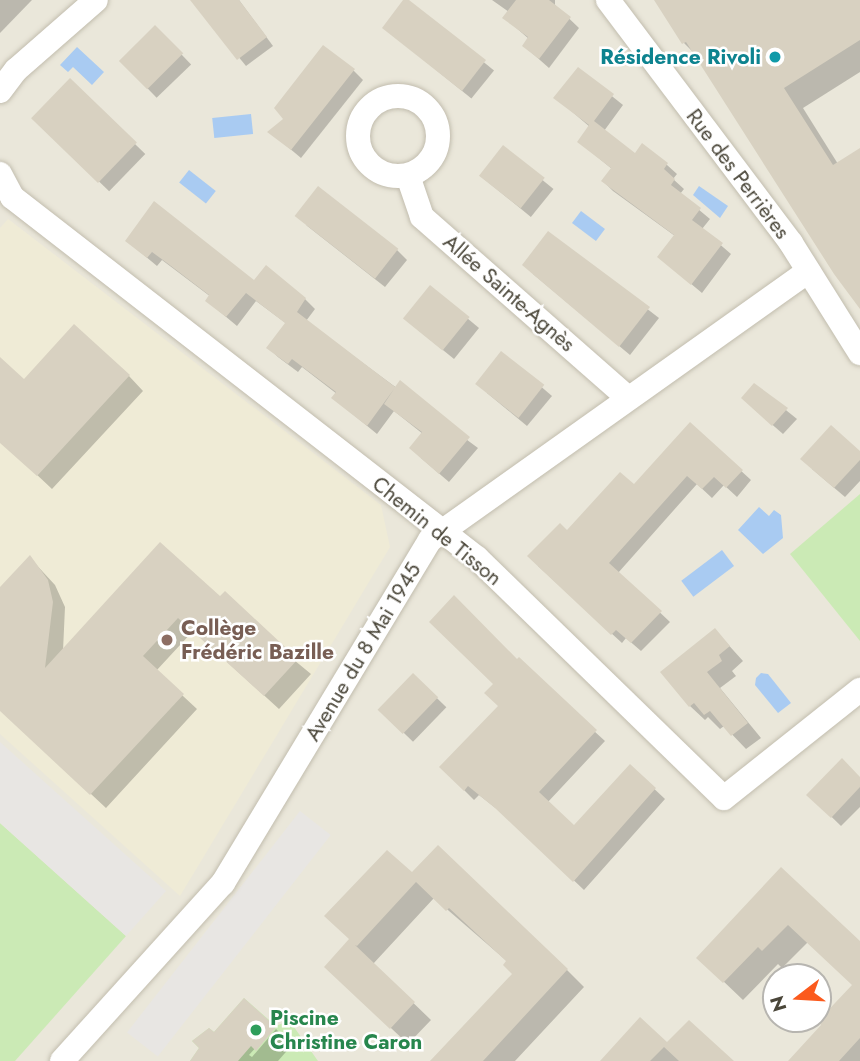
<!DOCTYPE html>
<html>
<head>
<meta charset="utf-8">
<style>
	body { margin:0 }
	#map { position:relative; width:860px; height:1061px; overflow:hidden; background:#f6f4eb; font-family:Jost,sans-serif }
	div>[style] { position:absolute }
	.residential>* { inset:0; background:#eae7da }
	.education>* { inset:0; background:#efebd6 }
	.green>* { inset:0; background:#cbeab5 }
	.parking>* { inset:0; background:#e8e6e3; transform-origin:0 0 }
	.water>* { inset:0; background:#a9cbf2; transform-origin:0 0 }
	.shadow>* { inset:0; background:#0003; transform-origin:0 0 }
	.building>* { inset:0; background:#d8d1c1; transform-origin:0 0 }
	.roads { filter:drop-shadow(0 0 2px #c2bdae) drop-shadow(0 0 2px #c2bdae) }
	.street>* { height:24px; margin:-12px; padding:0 12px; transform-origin:12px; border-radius:12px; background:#fff }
	.street>.ring { margin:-12px; padding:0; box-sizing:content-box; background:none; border:24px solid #fff; border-radius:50% }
	.dots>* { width:19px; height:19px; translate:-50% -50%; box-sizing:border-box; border:4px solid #fff; border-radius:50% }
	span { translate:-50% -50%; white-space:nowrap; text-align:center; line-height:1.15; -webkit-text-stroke:5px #fff; paint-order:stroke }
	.culture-label { font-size:21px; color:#0d838f; font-weight:700 }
	.right { translate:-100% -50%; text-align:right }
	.street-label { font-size:21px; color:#4a4639 }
	.education-label { font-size:21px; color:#785e54; font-weight:700 }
	.left { translate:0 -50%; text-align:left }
	.leisure-label { font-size:21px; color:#27864d; font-weight:700 }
	.north { position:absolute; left:762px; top:963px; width:70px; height:70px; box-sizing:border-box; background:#fff; border:2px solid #b7b5b0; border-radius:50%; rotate:253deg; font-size:19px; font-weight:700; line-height:28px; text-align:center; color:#4a4639 }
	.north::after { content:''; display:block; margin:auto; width:24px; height:32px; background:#fb5a1d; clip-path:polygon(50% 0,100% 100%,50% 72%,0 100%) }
</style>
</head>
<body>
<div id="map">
	<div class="residential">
		<div style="clip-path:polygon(evenodd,0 0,860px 0,860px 1061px,0 1061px,0 0,776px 977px,818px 977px,818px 1019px,776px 1019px,776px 977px)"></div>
	</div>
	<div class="education">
		<div style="clip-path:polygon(8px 219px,381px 505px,390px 547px,180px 896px,0 734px,0 228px)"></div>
	</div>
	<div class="green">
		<div style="clip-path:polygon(860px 494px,860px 641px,790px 554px)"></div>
		<div style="clip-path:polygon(0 823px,126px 936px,15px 1061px,0 1061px)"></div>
		<div style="clip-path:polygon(244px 998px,276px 1026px,283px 1023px,294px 1027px,318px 1061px,190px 1061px,199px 1048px,192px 1041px,209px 1028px,214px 1032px)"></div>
	</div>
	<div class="parking">
		<div style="clip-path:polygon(0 742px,166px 891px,126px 936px,0 823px)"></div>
		<div style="left:300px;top:811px;width:39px;height:281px;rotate:38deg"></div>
	</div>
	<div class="water">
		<div style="clip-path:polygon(77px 47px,104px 72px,92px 85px,73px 67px,68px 72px,60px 65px)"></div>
		<div style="left:251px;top:114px;width:20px;height:39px;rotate:84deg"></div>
		<div style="left:189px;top:170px;width:34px;height:16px;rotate:38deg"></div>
		<div style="clip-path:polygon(699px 186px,728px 206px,720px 218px,693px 195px)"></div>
		<div style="left:581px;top:211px;width:30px;height:15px;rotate:37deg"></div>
		<div style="clip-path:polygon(759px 507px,769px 516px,774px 510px,781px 515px,783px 538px,763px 554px,738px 530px)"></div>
		<div style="left:722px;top:550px;width:20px;height:51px;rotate:53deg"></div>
		<div style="clip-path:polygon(761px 673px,768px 674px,791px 703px,778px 713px,755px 685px,756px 678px)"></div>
	</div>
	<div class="shadow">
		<div style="clip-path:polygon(0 0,32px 0,0 33px)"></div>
		<div style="clip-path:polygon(192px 0,239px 0,273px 46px,246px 66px)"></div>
		<div style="left:407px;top:0;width:112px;height:36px;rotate:39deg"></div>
		<div style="clip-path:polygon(492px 0,555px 0,555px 5px,579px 28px,549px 68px,524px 46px,529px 39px,505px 18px,509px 12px)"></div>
		<div style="clip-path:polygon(656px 0,860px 0,860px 72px,803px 108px,838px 164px,860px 150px,860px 306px,697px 56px,684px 43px)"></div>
		<div style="left:155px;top:27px;width:52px;height:48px;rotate:46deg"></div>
		<div style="clip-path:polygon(578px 69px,623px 105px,604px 131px,635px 155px,643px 146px,667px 165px,677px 174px,673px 179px,684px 189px,680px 194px,710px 219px,702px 229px,731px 254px,702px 293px,659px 257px,675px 236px,613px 191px,603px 181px,612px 169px,579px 142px,590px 127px,556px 98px)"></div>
		<div style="clip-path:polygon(353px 70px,363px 80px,301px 158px,270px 132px)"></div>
		<div style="left:105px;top:115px;width:56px;height:52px;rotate:44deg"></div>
		<div style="left:503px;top:148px;width:65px;height:36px;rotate:39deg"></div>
		<div style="clip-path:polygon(306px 225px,397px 250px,407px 260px,385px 287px)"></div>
		<div style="clip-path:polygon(549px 233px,659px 318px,630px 355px,533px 274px)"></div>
		<div style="clip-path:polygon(127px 241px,305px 299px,315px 309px,306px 321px,478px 448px,449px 482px,421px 458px,423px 434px,394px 411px,377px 434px,333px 398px,337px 394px,302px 367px,298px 372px,278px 357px,269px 348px,287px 324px,256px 301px,237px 326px,207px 301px,211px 297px,162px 260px,157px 266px)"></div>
		<div style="clip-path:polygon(431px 288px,479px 328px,454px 359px,417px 329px)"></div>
		<div style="clip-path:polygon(502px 353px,552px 396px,527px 426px,487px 393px)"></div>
		<div style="clip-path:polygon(0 359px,24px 381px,129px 376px,143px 391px,52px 489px,0 440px)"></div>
		<div style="clip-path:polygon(755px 385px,797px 419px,783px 434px,753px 408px)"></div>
		<div style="clip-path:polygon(690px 424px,751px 480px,737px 497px,724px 485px,712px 498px,697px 484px,618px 573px,670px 622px,641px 651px,626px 638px,622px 643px,538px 566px,567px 532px,634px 487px)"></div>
		<div style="clip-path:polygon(860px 454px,860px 481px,845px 497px,812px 469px)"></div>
		<div style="clip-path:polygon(30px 558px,55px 585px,65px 607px,63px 651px,220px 599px,311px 674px,279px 709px,193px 631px,156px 671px,197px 709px,106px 808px,0 709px,0 590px)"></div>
		<div style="clip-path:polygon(715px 630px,743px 661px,732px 671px,736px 676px,720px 688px,761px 738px,746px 749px,724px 726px,720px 729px,708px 717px,705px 720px,690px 706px)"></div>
		<div style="clip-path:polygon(517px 661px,605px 741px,547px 803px,574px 828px,631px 767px,665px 799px,584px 890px,507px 817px,479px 795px,474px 800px,441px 767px,500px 706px)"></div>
		<div style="left:414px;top:676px;width:45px;height:48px;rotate:44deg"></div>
		<div style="clip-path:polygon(860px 779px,860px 807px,841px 826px,809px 795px)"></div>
		<div style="clip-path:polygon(781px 870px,860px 944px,860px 1061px,806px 1061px,824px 1025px,854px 985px,808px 942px,782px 968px,778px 964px,743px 1000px,699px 958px)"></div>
		<div style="clip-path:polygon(412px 875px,567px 970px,584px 987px,515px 1061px,432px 1061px,514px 974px,508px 962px,434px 898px,373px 964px,431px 1020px,408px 1044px,326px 967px)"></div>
		<div style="clip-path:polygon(274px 1027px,249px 1055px,252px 1057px,276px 1029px,292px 1045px,278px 1061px,192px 1061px,214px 1035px)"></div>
		<div style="clip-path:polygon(667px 1045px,731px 1061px,602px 1061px)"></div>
	</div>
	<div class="building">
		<div style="clip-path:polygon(190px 0,239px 0,267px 37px,237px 60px)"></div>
		<div style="clip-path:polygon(403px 0,409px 0,486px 60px,462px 91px,382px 28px)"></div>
		<div style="clip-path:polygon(516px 0,549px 0,571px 17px,539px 59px,522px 46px,528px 37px,502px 18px)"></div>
		<div style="clip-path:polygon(654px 0,860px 0,860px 40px,784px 88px,833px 165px,860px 148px,860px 309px,834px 274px,686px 42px,682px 44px)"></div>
		<div style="left:155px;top:25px;width:40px;height:51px;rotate:45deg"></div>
		<div style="clip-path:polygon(323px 45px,355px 69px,291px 150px,267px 132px,283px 119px,274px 108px)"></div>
		<div style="clip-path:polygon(578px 67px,614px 94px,594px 121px,635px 153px,642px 143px,668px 163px,664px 169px,675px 179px,671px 185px,701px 208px,692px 220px,723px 243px,691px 285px,657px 257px,674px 235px,601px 181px,611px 168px,577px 142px,589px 125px,553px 98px)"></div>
		<div style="left:70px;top:78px;width:93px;height:56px;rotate:44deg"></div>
		<div style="left:503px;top:145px;width:53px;height:39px;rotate:38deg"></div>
		<div style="left:318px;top:186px;width:102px;height:38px;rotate:38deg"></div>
		<div style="clip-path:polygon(154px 201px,254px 280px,266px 265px,306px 298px,297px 312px,395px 387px,400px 380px,470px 437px,439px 474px,409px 448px,422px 432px,384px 404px,394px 389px,367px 426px,331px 398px,336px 392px,292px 359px,288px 364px,266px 348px,285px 323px,246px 293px,226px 317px,205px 301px,209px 295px,167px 263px,152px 252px,147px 258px,125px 241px)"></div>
		<div style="clip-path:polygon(548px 231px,650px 307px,619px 347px,522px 265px)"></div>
		<div style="left:430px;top:285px;width:51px;height:43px;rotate:39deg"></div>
		<div style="clip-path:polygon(74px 324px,130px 375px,37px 476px,0 443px,0 357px,24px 379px)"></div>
		<div style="left:501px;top:351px;width:55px;height:42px;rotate:38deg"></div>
		<div style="clip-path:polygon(754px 383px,788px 408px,772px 426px,741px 398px)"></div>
		<div style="clip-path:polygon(690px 422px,743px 470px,726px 488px,714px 477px,702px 489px,687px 476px,609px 563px,662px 611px,631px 643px,616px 630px,611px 635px,527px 556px,560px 523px,567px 530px,620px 472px,634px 484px)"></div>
		<div style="clip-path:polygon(831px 425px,860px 451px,860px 460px,834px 488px,800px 459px)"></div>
		<div style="clip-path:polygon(160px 542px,220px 596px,225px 591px,298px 659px,264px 696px,178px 618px,143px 656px,184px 694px,90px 795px,0 711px,0 587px,30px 555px,48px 580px,53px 602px,45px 668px)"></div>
		<div style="clip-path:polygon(454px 595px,517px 659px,519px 657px,597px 730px,539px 792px,574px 825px,630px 764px,656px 788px,573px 882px,495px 808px,468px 786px,464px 791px,439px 767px,498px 706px,484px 693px,493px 684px,429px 622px)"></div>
		<div style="clip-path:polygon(715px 628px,730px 646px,719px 655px,722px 661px,707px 672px,748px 723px,731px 736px,710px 711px,704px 715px,694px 703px,689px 707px,660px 672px)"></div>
		<div style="left:413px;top:673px;width:35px;height:51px;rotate:44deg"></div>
		<div style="clip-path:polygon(842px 758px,860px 777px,860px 787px,831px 818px,806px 795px)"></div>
		<div style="clip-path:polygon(438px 845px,568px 969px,483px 1061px,430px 1061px,512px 974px,503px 965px,506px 961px,449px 908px,446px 911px,416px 882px,357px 946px,355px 945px,415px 1002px,390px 1029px,324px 967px,349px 939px,324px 916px,387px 850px,412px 872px)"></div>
		<div style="clip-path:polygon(781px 867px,860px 941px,860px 1038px,839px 1061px,788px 1061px,821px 1025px,818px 1021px,852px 985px,788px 925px,762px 951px,758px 947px,723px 983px,696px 958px)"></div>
		<div style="clip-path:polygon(244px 998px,276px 1027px,256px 1051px,251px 1046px,238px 1061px,190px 1061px,199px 1048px,192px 1041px,209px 1028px,214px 1032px)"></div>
		<div style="clip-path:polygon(640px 1017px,667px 1042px,689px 1020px,734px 1061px,679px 1061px,664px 1047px,650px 1061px,600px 1061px)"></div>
	</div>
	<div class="roads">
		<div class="street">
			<div style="left:608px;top:0;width:304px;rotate:53deg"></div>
			<div style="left:791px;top:243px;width:130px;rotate:57.9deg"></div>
			<div style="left:0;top:91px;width:26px;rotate:-53deg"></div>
			<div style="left:16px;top:70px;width:106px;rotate:-41.2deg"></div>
			<div class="ring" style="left:358px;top:96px;width:56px;height:56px"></div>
			<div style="left:0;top:174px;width:26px;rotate:62deg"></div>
			<div style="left:12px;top:197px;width:589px;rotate:37.82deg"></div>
			<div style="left:477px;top:558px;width:344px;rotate:44.2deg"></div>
			<div style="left:724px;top:798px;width:174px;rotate:-38.5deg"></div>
			<div style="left:408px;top:176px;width:43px;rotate:71.1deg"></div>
			<div style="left:422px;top:217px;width:274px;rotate:41.3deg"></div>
			<div style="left:62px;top:1061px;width:240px;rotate:-47.9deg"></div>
			<div style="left:223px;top:883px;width:401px;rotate:-58.9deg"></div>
			<div style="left:430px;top:540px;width:464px;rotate:-35.4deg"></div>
		</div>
	</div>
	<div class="dots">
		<div style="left:775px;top:57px;background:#0f9aa8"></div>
		<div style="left:167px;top:640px;background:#8d6e63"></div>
		<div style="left:256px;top:1030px;background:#2e9e5b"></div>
	</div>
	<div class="culture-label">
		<span class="right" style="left:761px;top:57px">Résidence Rivoli</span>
	</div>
	<div class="street-label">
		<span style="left:738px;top:174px;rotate:53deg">Rue des Perrières</span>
		<span style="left:509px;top:293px;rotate:41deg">Allée Sainte-Agnès</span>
		<span style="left:437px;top:531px;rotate:39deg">Chemin de Tisson</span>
		<span style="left:363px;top:652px;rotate:-59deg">Avenue du 8 Mai 1945</span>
	</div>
	<div class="education-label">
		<span class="left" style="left:181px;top:640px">Collège<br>Frédéric Bazille</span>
	</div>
	<div class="leisure-label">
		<span class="left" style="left:270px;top:1030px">Piscine<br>Christine Caron</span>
	</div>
	<div class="north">N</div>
</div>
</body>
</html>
